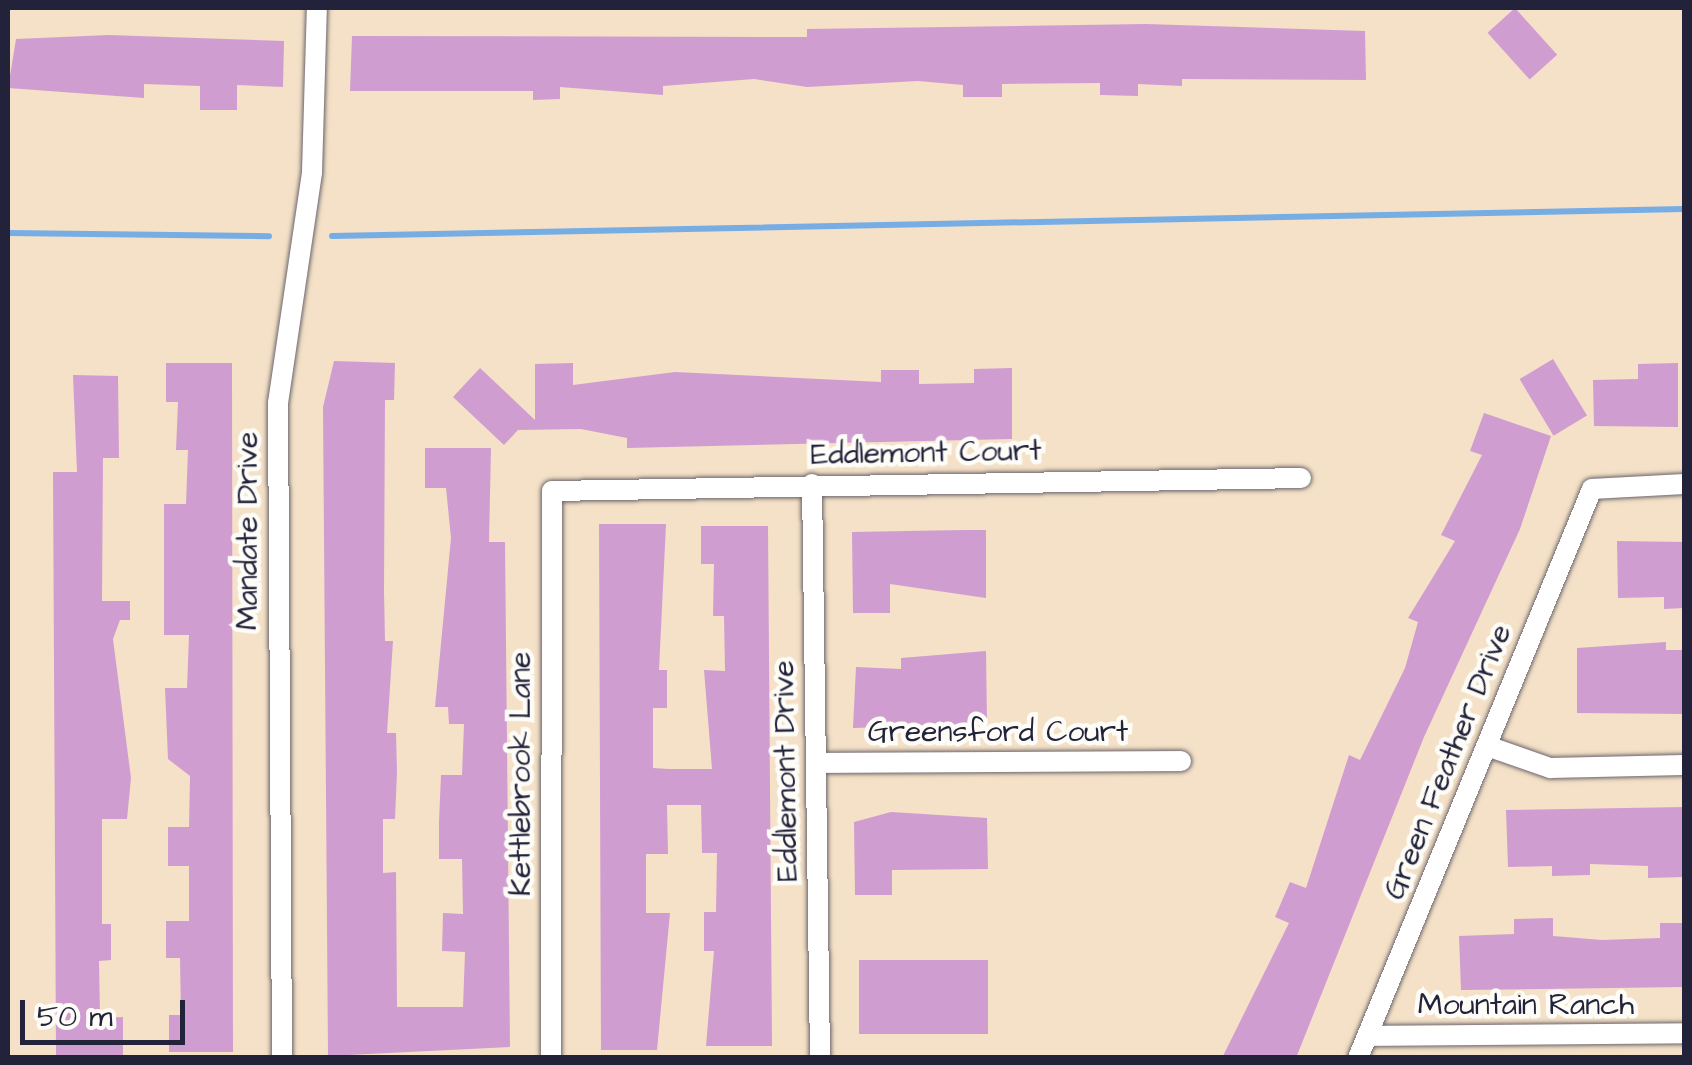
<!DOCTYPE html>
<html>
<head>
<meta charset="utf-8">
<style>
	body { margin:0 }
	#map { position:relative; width:1692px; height:1065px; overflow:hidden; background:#f4e1c7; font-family:"Architects Daughter",sans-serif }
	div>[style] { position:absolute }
	.stream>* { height:6px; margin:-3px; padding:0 3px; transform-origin:3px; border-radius:3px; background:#76ade5 }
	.building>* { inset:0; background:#d09dd1; transform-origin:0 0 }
	.roads { filter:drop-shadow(0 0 2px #6c656c) drop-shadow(0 0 2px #6c656c) }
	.minor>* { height:20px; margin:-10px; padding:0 10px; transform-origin:10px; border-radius:10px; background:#fff }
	span { translate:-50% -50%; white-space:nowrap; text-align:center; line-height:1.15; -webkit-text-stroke:9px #fdfcf7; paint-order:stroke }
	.street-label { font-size:30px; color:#22223b }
	.frame { position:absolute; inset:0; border:10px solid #22223b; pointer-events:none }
	.scale { position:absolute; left:20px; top:1000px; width:165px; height:45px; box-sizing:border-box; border:5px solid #22223b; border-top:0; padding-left:12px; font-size:30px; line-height:35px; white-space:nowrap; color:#22223b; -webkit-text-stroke:8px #fdfcf7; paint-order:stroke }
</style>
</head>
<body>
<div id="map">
	<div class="stream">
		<div style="left:8px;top:233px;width:261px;rotate:0.7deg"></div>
		<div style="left:332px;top:236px;width:1352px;rotate:-1.14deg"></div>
	</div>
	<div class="building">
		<div style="left:1515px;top:8px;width:63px;height:37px;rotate:48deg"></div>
		<div style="clip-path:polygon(1146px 24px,1365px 31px,1366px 80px,1182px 79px,1182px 86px,1138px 84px,1138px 96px,1100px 95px,1100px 83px,1002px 84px,1002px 97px,963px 97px,963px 85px,918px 81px,807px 87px,754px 79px,663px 86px,663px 95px,560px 87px,560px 99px,533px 100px,533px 91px,350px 91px,352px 36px,807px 37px,807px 29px)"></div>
		<div style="clip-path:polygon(109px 35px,284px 41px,283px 87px,237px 85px,237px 110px,200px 110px,200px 86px,144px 84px,144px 98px,8px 88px,16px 39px)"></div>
		<div style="left:1553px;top:359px;width:66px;height:39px;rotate:59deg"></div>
		<div style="clip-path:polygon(334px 361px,395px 363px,394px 400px,385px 400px,384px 591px,385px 641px,393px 641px,387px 733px,396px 733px,397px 772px,395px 819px,383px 819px,383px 873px,396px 872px,397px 1007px,463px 1007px,465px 952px,442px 951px,443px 913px,463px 914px,462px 859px,439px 859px,439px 821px,441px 775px,462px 775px,464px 724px,449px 724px,448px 707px,435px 707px,451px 538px,446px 488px,425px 488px,425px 448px,491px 448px,489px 542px,505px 542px,510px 1047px,328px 1056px,323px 407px)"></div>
		<div style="clip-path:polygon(166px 363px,232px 363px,233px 1052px,169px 1052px,169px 1015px,181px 1015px,180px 958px,166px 958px,166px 921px,189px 921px,189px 866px,168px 866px,168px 827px,189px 827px,190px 776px,168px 759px,165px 688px,187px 688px,189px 635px,164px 635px,164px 504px,186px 504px,188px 450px,176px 450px,178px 402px,166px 402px)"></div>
		<div style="clip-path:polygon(573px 363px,573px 385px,675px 372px,881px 382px,881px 370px,919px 370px,919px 384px,974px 383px,974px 369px,1012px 368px,1012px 439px,627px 448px,627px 438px,581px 429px,518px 430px,504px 445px,453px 397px,480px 368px,535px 420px,535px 364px)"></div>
		<div style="clip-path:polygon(1678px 363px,1678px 427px,1594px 426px,1593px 380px,1638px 379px,1638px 364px)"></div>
		<div style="clip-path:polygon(73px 375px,118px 376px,119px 458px,103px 458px,102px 601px,130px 601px,130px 620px,120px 620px,113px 639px,131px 778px,127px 819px,102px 819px,102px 924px,111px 924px,111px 960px,99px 961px,100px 1018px,123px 1017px,123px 1055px,56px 1056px,53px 472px,77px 472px)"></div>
		<div style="clip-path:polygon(1484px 413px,1551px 436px,1520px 529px,1424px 737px,1296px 1058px,1222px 1058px,1289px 923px,1275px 917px,1290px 882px,1306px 888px,1349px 755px,1360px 760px,1405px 668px,1418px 622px,1408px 618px,1455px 541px,1441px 535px,1482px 455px,1470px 451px)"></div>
		<div style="clip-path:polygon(599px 524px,666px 524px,659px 670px,667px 670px,667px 708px,653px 708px,653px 768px,669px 769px,712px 769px,704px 670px,725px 671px,724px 616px,713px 616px,714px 564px,701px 564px,701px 526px,768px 526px,772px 1046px,706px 1046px,714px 951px,704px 951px,704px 912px,716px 912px,717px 853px,702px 853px,701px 805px,667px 805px,668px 854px,646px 854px,646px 913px,670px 913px,657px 1050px,601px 1050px)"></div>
		<div style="clip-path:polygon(963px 530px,986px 530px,986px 598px,890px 584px,890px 613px,853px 613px,852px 532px)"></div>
		<div style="clip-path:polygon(1617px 541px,1684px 542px,1684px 608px,1664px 609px,1664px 597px,1618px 598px)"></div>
		<div style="clip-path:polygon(1666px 642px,1666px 650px,1684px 650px,1684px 714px,1577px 713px,1577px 648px)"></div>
		<div style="clip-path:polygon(986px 651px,987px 724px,853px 728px,856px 667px,901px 669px,901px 658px)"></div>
		<div style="clip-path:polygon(1684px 807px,1684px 877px,1648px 878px,1648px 866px,1590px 864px,1590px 875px,1552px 876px,1552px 866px,1508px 867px,1506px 810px)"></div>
		<div style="clip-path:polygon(891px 812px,987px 818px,988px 869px,892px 870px,892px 895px,855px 895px,854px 822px)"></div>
		<div style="clip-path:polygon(1553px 918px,1553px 936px,1602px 940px,1660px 938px,1660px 923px,1684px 923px,1684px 987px,1461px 990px,1459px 936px,1514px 934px,1514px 919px)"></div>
		<div style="left:988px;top:960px;width:74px;height:129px;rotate:90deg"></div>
	</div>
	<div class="roads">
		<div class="minor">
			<div style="left:812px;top:484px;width:574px;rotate:89.2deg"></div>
			<div style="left:1490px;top:747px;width:64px;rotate:19.3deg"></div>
			<div style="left:1550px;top:768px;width:134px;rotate:-1.3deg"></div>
			<div style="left:816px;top:763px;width:365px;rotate:-0.3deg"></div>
			<div style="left:1368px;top:1036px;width:316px;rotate:-0.5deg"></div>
			<div style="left:282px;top:1058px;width:655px;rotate:-90.35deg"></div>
			<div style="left:278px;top:403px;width:233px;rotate:-81.6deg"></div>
			<div style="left:312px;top:172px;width:164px;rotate:-88.3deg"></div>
			<div style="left:551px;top:1058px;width:567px;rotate:-89.9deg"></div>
			<div style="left:552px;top:491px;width:749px;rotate:-0.99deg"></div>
			<div style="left:1358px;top:1058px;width:615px;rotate:-67.65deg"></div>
			<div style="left:1592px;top:489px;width:92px;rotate:-3.1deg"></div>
		</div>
	</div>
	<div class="street-label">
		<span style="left:926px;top:453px;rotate:-1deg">Eddlemont Court</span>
		<span style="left:248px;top:531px;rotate:-90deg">Mandate Drive</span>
		<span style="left:998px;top:732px">Greensford Court</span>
		<span style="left:1448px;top:762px;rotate:-68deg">Green Feather Drive</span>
		<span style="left:786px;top:771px;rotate:-91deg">Eddlemont Drive</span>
		<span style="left:521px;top:774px;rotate:-90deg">Kettlebrook Lane</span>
		<span style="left:1526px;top:1005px">Mountain Ranch</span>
	</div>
	<div class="frame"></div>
	<div class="scale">50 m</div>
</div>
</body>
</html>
